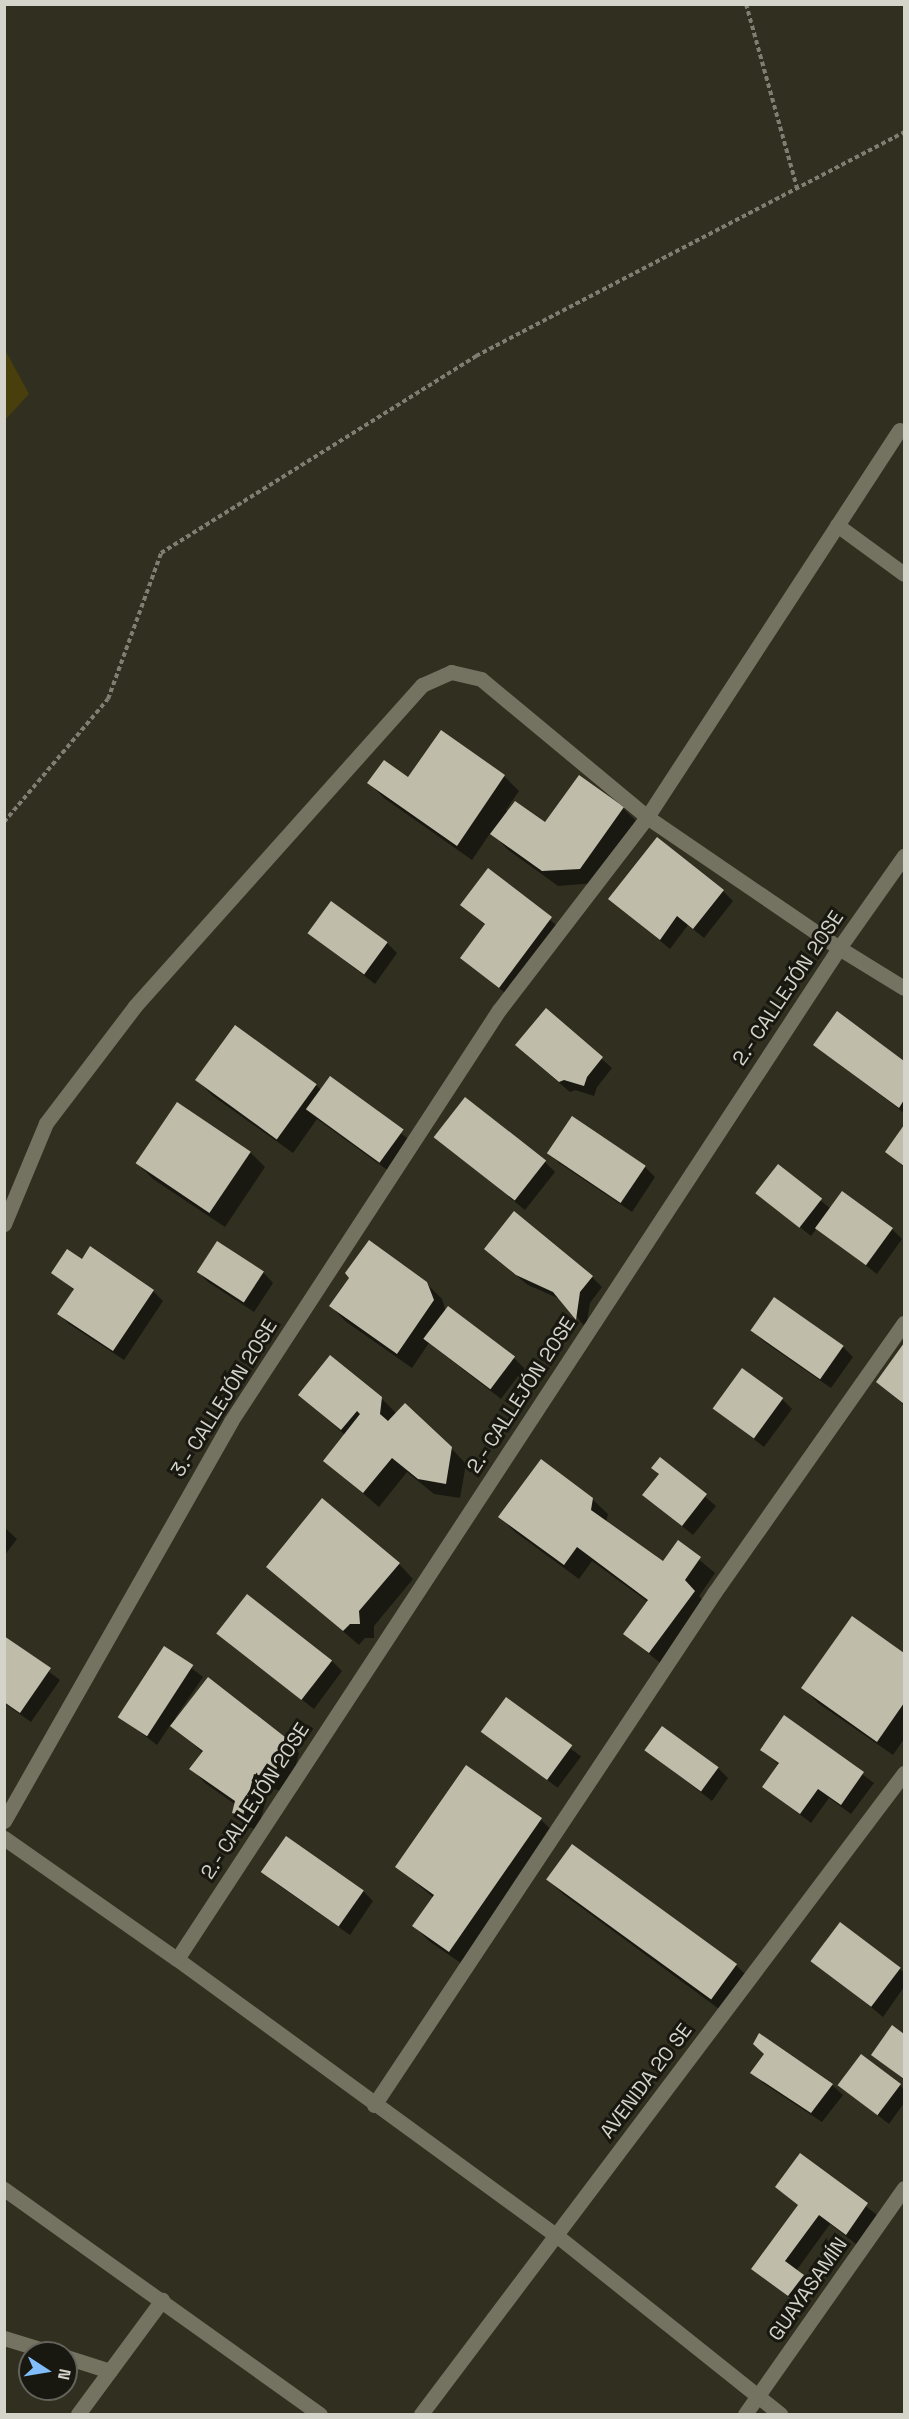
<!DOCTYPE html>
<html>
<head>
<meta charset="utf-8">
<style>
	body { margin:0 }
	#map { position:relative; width:909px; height:2419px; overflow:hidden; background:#312f20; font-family:"Space Grotesk",sans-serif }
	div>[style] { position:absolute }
	.green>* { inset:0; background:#483f0c }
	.shadow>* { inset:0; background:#0007; transform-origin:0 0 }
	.building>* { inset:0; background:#bfbcaa; transform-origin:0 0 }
	.path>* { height:4px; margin-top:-2px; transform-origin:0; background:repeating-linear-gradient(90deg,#807e72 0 4.5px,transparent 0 7.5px) }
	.minor>* { height:15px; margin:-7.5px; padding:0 7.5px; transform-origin:7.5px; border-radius:7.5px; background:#747261 }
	span { translate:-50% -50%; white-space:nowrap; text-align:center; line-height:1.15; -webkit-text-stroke:6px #181710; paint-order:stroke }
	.street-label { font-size:20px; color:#d5d4cb }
	.frame { position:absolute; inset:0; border:6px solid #d5d4cb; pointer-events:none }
	.north { position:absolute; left:18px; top:2341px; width:60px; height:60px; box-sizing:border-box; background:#181710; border:2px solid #64635b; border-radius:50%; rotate:102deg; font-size:16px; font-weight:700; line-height:24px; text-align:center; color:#d5d4cb }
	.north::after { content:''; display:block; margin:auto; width:21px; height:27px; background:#80bdfa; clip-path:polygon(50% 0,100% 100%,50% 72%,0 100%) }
</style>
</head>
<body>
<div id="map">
	<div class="green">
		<div style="clip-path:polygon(5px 350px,29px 394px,5px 420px,4px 420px)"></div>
	</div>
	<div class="shadow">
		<div style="clip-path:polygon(442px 732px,505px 777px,519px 791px,506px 810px,509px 812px,545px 825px,580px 777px,623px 808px,638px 823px,595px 883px,558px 886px,507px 849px,491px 832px,472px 860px,384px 798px,369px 783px,409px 779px)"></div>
		<div style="clip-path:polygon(489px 870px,561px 929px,510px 997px,462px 958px,486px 926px,462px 905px)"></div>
		<div style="clip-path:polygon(723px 891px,733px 901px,704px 938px,688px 925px,670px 949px,610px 899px)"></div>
		<div style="clip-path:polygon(310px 934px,387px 943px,397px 953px,375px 984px)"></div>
		<div style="clip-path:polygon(546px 1010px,612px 1068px,597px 1087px,594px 1096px,575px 1090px,570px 1092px,527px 1055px)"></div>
		<div style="clip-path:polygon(837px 1013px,904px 1062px,904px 1113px,815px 1045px)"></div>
		<div style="clip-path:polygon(331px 1078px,412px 1142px,390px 1172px,317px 1119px,293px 1153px,213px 1096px,198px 1081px,316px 1085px,321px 1090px)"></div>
		<div style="clip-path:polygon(904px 1127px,904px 1167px,887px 1151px)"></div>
		<div style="clip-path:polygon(435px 1137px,545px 1162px,555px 1172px,525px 1210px)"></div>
		<div style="clip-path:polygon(250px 1152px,265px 1167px,225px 1227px,153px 1179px,138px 1164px)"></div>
		<div style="clip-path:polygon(549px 1152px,645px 1167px,655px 1177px,632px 1212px,559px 1163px)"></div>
		<div style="clip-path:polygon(779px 1167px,831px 1209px,892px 1229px,902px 1239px,877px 1274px,817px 1228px,811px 1236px,759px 1194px)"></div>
		<div style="clip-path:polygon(496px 1259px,592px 1277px,602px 1287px,590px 1303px,586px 1328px,562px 1300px,528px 1285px)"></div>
		<div style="clip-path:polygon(82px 1261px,153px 1291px,163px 1301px,124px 1360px,69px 1324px,59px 1314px,75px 1291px,53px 1273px)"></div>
		<div style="clip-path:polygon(198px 1272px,263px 1272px,273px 1283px,254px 1312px,208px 1282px)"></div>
		<div style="clip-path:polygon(350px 1279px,426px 1283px,442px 1299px,446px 1312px,514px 1358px,524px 1368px,501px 1399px,429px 1343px,412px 1368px,345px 1321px,331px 1306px)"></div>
		<div style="clip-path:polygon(753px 1330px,843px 1347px,853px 1357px,831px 1388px,763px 1341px)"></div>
		<div style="clip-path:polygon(904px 1347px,904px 1405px,878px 1382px)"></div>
		<div style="clip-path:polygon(300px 1395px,381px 1398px,397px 1414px,451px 1448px,466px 1464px,460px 1498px,434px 1494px,407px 1472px,379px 1507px,325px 1461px,345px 1435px)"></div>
		<div style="clip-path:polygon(782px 1399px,792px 1409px,764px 1447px,714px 1408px)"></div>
		<div style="clip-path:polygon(660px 1459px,716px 1506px,693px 1535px,644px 1495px,660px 1475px,653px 1468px)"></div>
		<div style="clip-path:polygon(592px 1499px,608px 1514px,606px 1522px,663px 1564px,678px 1542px,715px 1573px,699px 1596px,708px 1607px,665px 1667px,625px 1634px,648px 1602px,592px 1561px,579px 1579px,515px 1532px,500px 1517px)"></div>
		<div style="clip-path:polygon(4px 1527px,17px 1539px,4px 1556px)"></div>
		<div style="clip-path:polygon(399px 1564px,413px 1579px,374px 1626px,374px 1638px,365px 1638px,359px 1645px,268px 1567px)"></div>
		<div style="clip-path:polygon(852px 1618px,904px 1655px,904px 1739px,893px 1755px,818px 1703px,803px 1688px)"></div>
		<div style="clip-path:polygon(4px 1638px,60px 1680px,31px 1722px,4px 1703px)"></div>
		<div style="clip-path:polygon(230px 1644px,332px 1661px,342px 1671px,314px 1709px)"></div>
		<div style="clip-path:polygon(165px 1648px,203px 1677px,175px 1718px,284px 1738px,299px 1753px,289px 1793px,269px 1788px,258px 1830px,248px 1827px,233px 1813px,236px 1805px,205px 1783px,191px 1768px,203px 1753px,171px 1724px,157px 1745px,119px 1716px)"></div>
		<div style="left:506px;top:1700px;width:94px;height:39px;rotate:37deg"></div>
		<div style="clip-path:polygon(785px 1717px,874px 1783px,851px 1814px,829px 1798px,811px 1823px,764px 1787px,779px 1765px,762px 1749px)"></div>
		<div style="clip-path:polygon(647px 1751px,718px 1768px,728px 1778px,712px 1801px)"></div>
		<div style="clip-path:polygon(466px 1767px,541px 1820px,556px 1834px,465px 1966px,429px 1941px,414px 1926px,434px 1898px,397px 1867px)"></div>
		<div style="clip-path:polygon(263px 1872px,363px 1891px,373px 1901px,350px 1935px,274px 1882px)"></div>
		<div style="clip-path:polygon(548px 1880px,736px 1965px,751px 1980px,726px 2014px,563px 1894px)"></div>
		<div style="clip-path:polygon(816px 1962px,900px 1969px,904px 1973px,904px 1987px,883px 2017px)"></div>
		<div style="clip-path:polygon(892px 2027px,904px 2035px,904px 2080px,873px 2054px)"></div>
		<div style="clip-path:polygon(759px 2035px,832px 2085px,843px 2095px,822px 2122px,763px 2083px,752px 2073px,765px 2054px)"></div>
		<div style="clip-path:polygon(900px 2085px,904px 2090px,904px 2103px,889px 2124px,840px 2086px)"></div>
		<div style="clip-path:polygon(800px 2155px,877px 2215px,856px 2244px,830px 2224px,796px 2271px,813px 2286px,799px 2305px,753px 2268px,799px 2206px,777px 2187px)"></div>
	</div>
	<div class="building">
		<div style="clip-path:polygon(441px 730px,505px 775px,457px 846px,367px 783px,384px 760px,408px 777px)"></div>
		<div style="clip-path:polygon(579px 775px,624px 807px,580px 869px,542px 871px,490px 834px,515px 801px,545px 822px)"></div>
		<div style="clip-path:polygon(657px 837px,724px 890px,693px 929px,677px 916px,660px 940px,608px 899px)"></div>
		<div style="clip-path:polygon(488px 868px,552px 917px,499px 988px,460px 958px,485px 924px,460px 905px)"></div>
		<div style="left:331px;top:901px;width:70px;height:40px;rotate:36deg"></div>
		<div style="clip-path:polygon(546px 1008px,603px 1057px,587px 1077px,584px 1086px,564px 1080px,559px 1082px,515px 1045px)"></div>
		<div style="clip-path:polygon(837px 1011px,904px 1061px,904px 1100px,899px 1108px,813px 1045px)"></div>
		<div style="left:235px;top:1025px;width:101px;height:68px;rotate:36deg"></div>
		<div style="left:330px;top:1076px;width:91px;height:41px;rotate:36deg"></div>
		<div style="left:465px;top:1097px;width:103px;height:51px;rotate:38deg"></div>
		<div style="left:177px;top:1102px;width:89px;height:74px;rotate:34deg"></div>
		<div style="left:572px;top:1116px;width:89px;height:45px;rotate:34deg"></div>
		<div style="clip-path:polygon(904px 1125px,904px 1166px,885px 1152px)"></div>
		<div style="left:778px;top:1164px;width:56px;height:37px;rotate:38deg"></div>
		<div style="left:842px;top:1191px;width:63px;height:46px;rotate:36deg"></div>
		<div style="clip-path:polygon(514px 1211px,593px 1276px,580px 1292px,576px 1320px,553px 1292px,516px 1275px,484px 1249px)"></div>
		<div style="clip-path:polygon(369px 1240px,427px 1282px,434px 1300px,397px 1354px,329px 1306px,349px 1278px,345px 1273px)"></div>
		<div style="left:217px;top:1241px;width:56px;height:37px;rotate:33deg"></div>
		<div style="clip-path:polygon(90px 1246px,154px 1290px,113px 1351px,57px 1314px,74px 1289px,51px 1273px,67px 1249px,82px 1259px)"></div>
		<div style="left:774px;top:1297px;width:85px;height:41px;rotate:35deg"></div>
		<div style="left:448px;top:1306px;width:84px;height:41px;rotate:37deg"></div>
		<div style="clip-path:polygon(904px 1343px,904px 1404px,876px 1382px)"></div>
		<div style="clip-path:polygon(330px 1355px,382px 1397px,380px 1414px,388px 1421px,405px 1403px,452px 1447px,446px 1484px,418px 1479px,392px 1458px,363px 1493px,323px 1461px,360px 1414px,357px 1411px,341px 1430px,298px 1395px)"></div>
		<div style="left:742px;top:1368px;width:51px;height:50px;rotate:36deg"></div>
		<div style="clip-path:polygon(660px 1457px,707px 1494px,682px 1526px,642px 1495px,659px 1474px,651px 1468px)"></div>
		<div style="clip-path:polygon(541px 1459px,593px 1498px,591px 1510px,663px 1561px,678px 1540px,701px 1557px,685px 1580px,695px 1591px,649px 1653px,623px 1634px,648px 1600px,577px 1547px,564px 1565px,498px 1517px)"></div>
		<div style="clip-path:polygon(322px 1498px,400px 1563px,359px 1611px,360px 1624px,350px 1624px,343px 1631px,266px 1567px)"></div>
		<div style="left:247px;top:1594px;width:108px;height:50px;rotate:38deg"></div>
		<div style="clip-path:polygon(852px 1616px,904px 1653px,904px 1703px,877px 1742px,801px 1688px)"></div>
		<div style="clip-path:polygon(4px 1636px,51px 1668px,20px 1713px,4px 1702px)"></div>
		<div style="left:164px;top:1646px;width:35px;height:85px;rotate:33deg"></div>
		<div style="clip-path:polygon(208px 1677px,285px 1737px,274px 1779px,254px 1774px,243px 1816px,232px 1813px,235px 1801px,189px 1769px,203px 1751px,170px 1726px)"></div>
		<div style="left:506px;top:1697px;width:82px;height:43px;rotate:36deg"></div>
		<div style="clip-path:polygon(784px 1715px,864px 1772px,841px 1805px,818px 1789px,800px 1814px,762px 1787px,779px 1763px,760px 1750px)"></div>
		<div style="left:662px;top:1726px;width:70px;height:30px;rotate:36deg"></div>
		<div style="clip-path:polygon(466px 1765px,542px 1818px,449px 1952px,412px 1926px,434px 1895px,395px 1867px)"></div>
		<div style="left:286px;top:1836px;width:95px;height:44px;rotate:35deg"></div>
		<div style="left:572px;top:1844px;width:204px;height:44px;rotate:36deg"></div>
		<div style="left:840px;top:1922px;width:76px;height:49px;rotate:37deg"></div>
		<div style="clip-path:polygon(892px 2025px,904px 2034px,904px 2079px,871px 2055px)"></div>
		<div style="clip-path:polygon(759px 2033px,833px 2084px,811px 2113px,750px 2073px,764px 2054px,753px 2044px)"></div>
		<div style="left:861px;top:2054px;width:50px;height:39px;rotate:37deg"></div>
		<div style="clip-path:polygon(800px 2153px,868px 2203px,846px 2235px,819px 2215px,785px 2261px,804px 2275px,788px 2296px,751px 2269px,798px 2205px,775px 2187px)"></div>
	</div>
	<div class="path">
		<div style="left:746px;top:4px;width:191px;rotate:74.5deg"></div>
		<div style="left:4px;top:822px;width:161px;rotate:-49.8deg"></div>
		<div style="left:108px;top:699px;width:155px;rotate:-70deg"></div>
		<div style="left:161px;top:553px;width:372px;rotate:-32deg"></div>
		<div style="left:476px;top:356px;width:483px;rotate:-27.6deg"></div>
	</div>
	<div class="minor">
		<div style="left:837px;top:525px;width:83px;rotate:36.2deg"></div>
		<div style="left:4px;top:1224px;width:109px;rotate:-67.4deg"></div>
		<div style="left:46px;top:1123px;width:147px;rotate:-52.7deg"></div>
		<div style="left:135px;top:1006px;width:431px;rotate:-48.2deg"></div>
		<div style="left:422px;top:685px;width:32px;rotate:-24deg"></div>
		<div style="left:451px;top:672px;width:31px;rotate:13deg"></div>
		<div style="left:481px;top:679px;width:216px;rotate:39.7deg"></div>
		<div style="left:647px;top:817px;width:232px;rotate:34.3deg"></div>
		<div style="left:839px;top:948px;width:76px;rotate:31.6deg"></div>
		<div style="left:4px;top:1821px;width:460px;rotate:-60.4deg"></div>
		<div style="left:231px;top:1421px;width:491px;rotate:-56.9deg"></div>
		<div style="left:499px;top:1010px;width:243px;rotate:-52.5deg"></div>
		<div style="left:647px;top:817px;width:462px;rotate:-56.9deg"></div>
		<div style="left:4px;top:1838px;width:211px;rotate:35deg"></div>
		<div style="left:177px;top:1959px;width:469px;rotate:36.1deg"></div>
		<div style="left:556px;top:2235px;width:287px;rotate:38.6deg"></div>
		<div style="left:177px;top:1959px;width:1208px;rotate:-56.78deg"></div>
		<div style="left:839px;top:948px;width:113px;rotate:-54.8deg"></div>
		<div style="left:374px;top:2105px;width:615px;rotate:-56.41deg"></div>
		<div style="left:714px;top:1593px;width:330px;rotate:-54.9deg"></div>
		<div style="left:4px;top:2189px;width:388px;rotate:35.5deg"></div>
		<div style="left:4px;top:2338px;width:51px;rotate:17deg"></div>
		<div style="left:66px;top:2357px;width:46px;rotate:17.7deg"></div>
		<div style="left:78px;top:2414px;width:142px;rotate:-53.6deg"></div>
		<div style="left:421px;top:2414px;width:803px;rotate:-53deg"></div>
		<div style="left:745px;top:2414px;width:276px;rotate:-54.9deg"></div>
	</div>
	<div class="street-label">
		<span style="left:788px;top:988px;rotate:-56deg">2.- CALLEJÓN 20SE</span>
		<span style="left:521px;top:1395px;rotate:-57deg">2.- CALLEJÓN 20SE</span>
		<span style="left:224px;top:1398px;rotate:-58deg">3.- CALLEJÓN 20SE</span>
		<span style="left:255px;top:1801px;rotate:-57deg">2.- CALLEJÓN 20SE</span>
		<span style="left:646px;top:2081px;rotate:-53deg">AVENIDA 20 SE</span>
		<span style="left:808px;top:2289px;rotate:-55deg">GUAYASAMÍN</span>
	</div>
	<div class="frame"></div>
	<div class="north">N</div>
</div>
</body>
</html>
